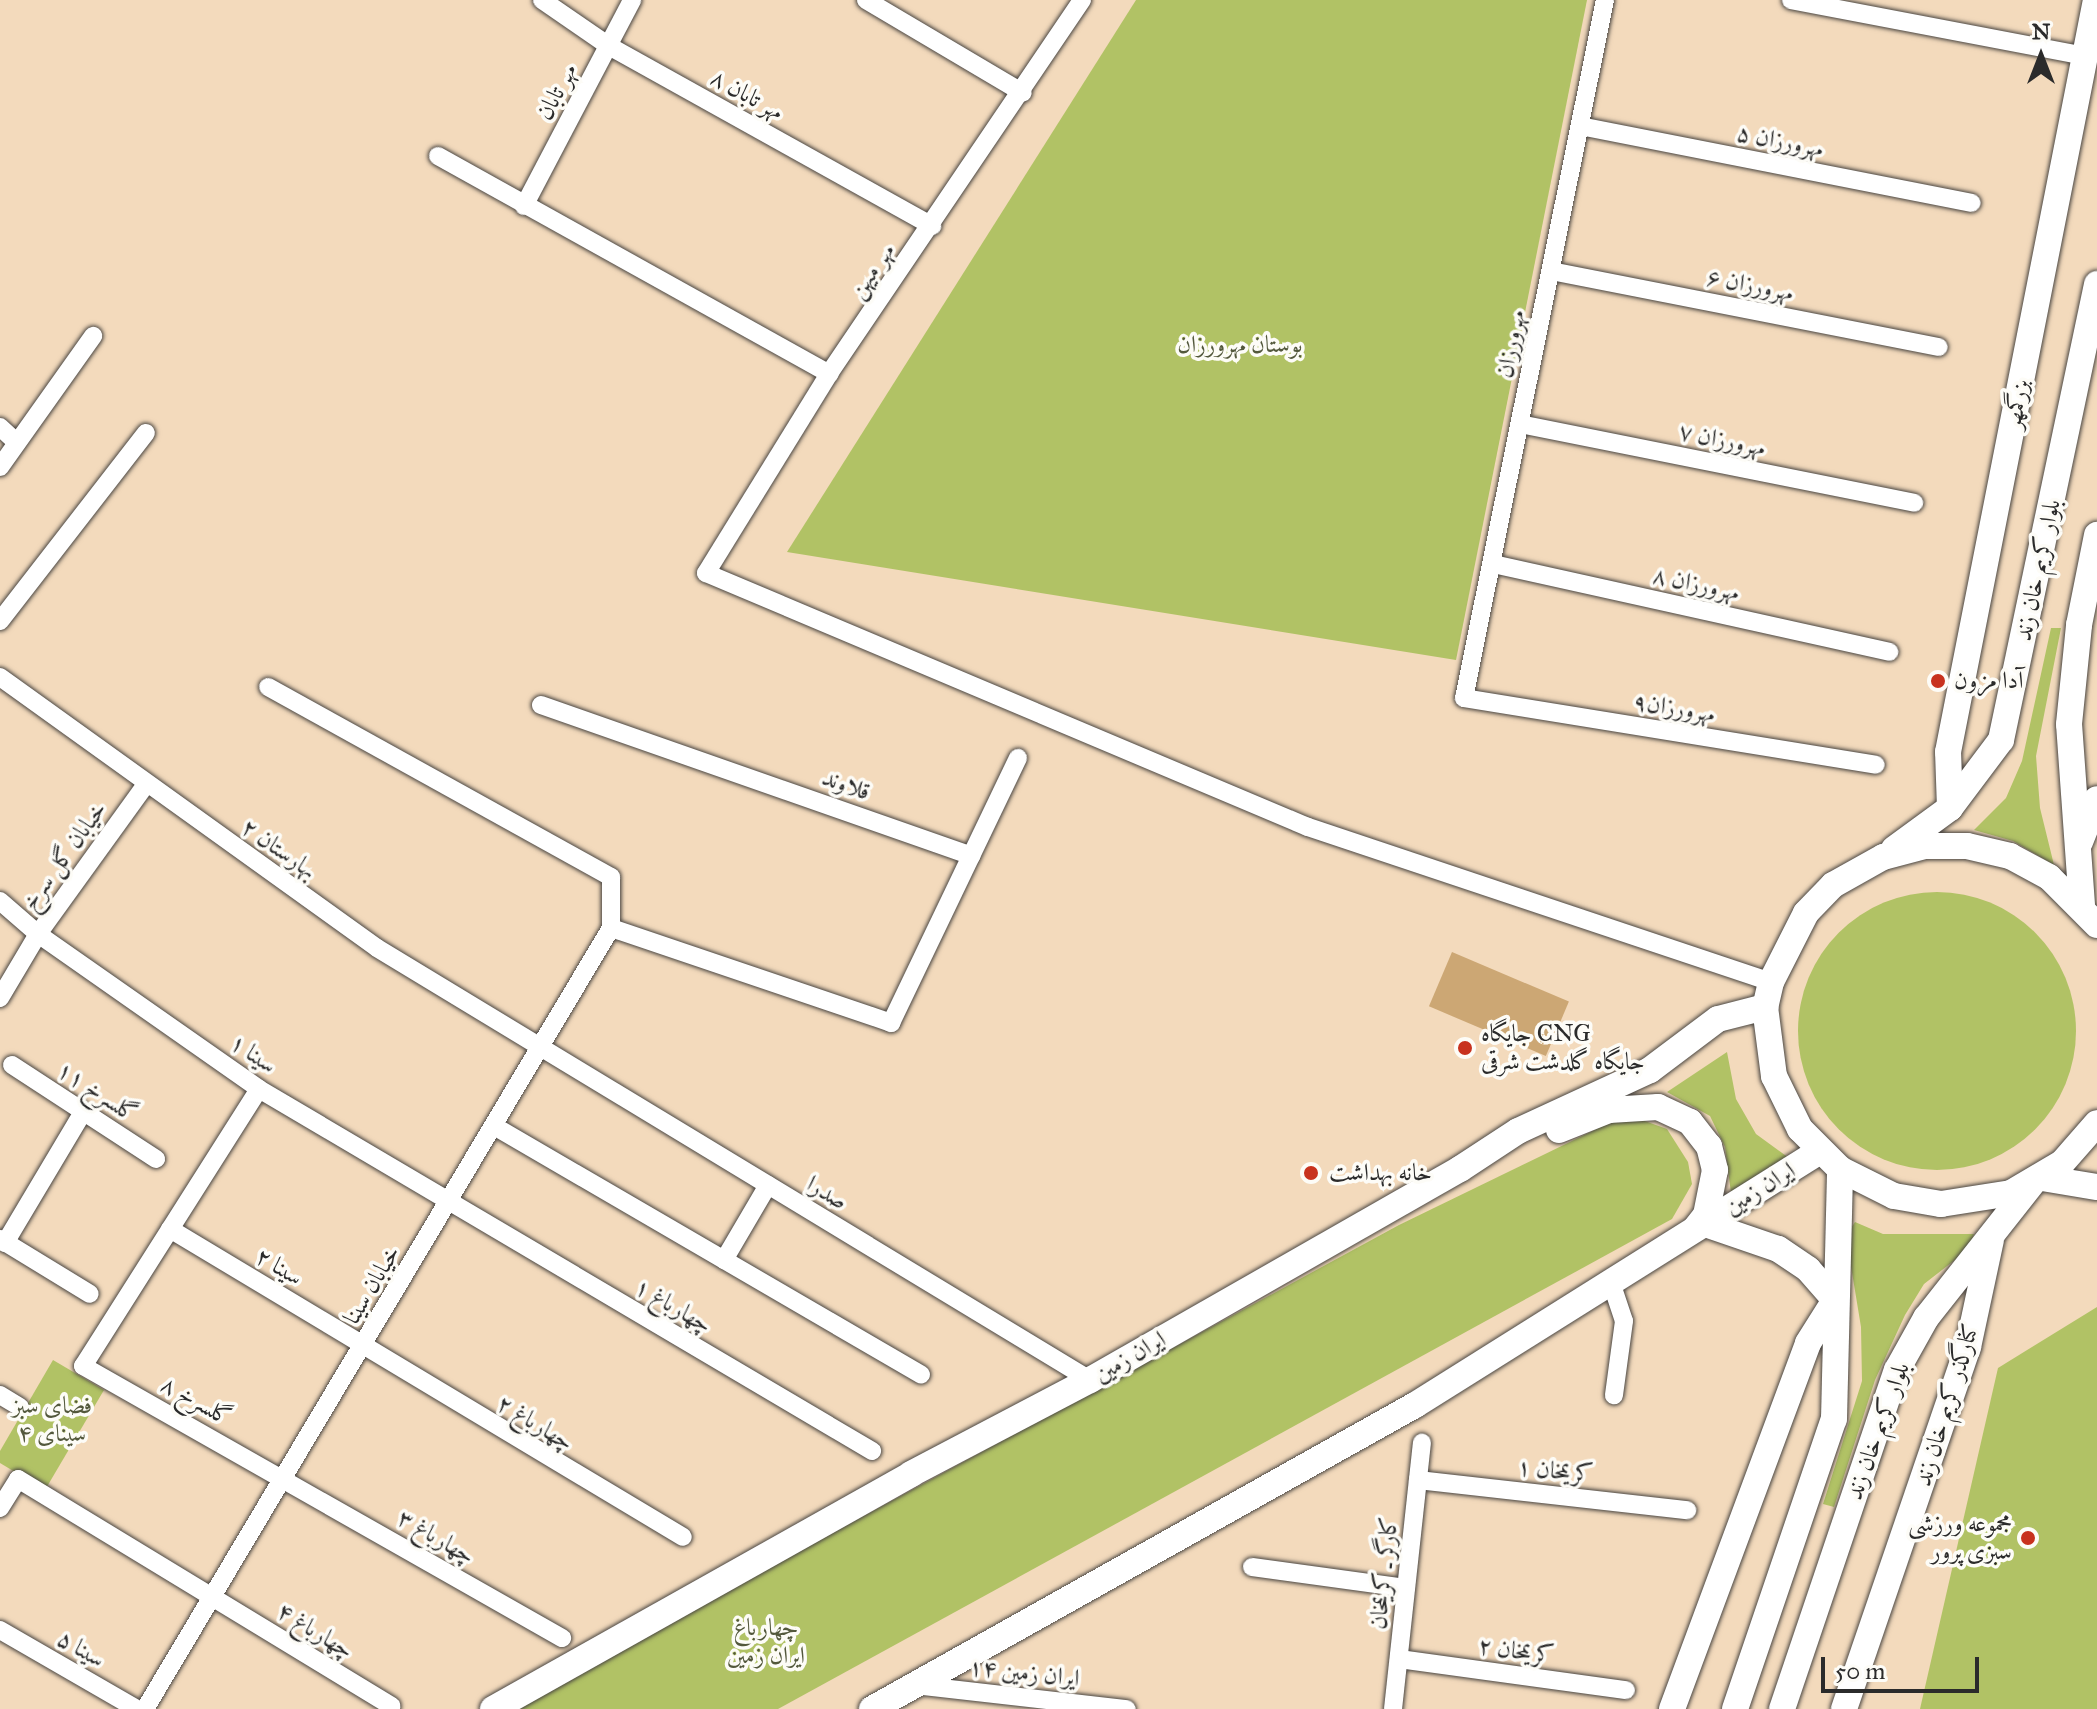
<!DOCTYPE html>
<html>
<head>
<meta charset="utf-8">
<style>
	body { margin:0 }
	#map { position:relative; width:2097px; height:1709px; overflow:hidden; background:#f3dabc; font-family:"IM FELL Great Primer",Amiri,serif }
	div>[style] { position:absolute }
	.green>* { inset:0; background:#b1c265 }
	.round { border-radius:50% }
	.building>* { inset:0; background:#cca774; transform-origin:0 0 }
	.roads { filter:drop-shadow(0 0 2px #494541) drop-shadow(0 0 2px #494541) }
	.street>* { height:18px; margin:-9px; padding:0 9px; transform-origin:9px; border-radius:9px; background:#fff }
	.secondary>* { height:26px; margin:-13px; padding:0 13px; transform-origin:13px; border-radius:13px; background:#fff }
	.dots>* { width:22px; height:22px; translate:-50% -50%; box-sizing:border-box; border:4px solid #fdfcf7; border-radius:50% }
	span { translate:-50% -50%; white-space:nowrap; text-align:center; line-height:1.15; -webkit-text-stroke:7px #fdfcf7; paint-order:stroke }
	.street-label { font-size:24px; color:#2b2b2b }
	.park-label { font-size:24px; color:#53583c }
	.poi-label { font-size:24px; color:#2b2b2b }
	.left { translate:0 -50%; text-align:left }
	.right { translate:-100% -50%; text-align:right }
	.north { position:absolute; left:2001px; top:16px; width:80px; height:80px; -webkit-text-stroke:6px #fdfcf7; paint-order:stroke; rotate:0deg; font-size:22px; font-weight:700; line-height:32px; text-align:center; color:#2b2b2b }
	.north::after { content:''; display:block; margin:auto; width:28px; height:36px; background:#2b2b2b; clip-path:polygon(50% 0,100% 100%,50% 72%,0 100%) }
	.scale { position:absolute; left:1821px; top:1657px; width:158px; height:36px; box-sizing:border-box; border:4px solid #2b2b2b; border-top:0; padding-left:10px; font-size:24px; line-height:28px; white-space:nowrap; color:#2b2b2b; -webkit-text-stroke:6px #fdfcf7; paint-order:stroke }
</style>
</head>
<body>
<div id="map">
	<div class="green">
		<div style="clip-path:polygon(1136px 0,1587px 0,1456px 660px,787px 552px)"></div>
		<div style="clip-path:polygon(2051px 628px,2061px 628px,2036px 756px,2040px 808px,2054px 865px,2013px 841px,1974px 830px,2006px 798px,2022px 761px)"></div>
		<div class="round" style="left:1798px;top:892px;width:278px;height:278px"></div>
		<div style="clip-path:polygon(1727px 1052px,1736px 1099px,1756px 1134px,1789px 1158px,1731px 1193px,1725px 1147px,1710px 1116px,1667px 1092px)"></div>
		<div style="clip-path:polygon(1642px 1120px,1667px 1129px,1688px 1162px,1692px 1184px,1672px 1219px,778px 1709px,509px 1709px,1399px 1225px,1611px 1122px)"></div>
		<div style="clip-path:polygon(1855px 1222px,1883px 1234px,1974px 1234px,1969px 1249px,1924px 1284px,1905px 1315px,1875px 1380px,1834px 1507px,1823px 1504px,1862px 1381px,1861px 1327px,1846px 1236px)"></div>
		<div style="clip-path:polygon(2097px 1307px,2097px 1709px,1920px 1709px,1998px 1368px)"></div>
		<div style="clip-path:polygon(53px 1360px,104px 1390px,45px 1490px,0 1463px,0 1451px)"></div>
	</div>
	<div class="building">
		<div style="left:1452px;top:952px;width:127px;height:59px;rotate:23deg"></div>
	</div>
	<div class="roads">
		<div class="street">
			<div style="left:542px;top:0;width:81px;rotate:34.5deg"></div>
			<div style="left:609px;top:46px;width:370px;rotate:29.1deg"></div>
			<div style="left:866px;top:0;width:182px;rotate:30.6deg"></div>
			<div style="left:1082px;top:0;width:452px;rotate:124.1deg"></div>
			<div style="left:829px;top:374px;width:234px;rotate:121.7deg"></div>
			<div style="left:706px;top:573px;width:653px;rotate:22.88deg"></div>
			<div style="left:1308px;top:827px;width:488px;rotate:18.5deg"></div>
			<div style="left:1605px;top:0;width:712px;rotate:101.42deg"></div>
			<div style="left:1464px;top:698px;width:417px;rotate:9.2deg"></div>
			<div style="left:1791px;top:0;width:299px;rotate:10.8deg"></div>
			<div style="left:1580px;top:126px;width:399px;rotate:11.1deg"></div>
			<div style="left:438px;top:156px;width:448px;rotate:29.1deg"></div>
			<div style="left:524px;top:206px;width:233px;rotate:-62.3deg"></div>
			<div style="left:1551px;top:271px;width:395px;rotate:11.1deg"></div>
			<div style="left:1520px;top:424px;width:402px;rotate:11.3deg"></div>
			<div style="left:0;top:427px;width:23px;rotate:43deg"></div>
			<div style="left:0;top:467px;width:161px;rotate:-54.6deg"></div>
			<div style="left:1493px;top:564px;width:406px;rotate:12.5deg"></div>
			<div style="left:0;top:621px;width:238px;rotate:-52.2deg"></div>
			<div style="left:0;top:677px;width:464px;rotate:35.7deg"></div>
			<div style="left:377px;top:948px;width:834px;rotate:31.21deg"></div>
			<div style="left:541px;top:705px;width:456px;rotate:19.3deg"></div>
			<div style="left:0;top:901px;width:50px;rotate:41deg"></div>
			<div style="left:38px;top:934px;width:270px;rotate:35deg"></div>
			<div style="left:259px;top:1089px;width:712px;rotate:30.56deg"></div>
			<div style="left:611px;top:928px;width:296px;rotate:18.7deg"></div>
			<div style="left:891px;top:1023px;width:294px;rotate:-64.4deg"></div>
			<div style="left:0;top:998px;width:74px;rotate:-59.3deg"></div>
			<div style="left:38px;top:934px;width:185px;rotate:-54.2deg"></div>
			<div style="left:12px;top:1065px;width:172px;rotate:33.1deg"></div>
			<div style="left:259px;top:1089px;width:328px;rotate:122.4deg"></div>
			<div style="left:83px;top:1366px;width:551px;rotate:29.59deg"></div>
			<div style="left:494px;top:1126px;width:494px;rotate:30.2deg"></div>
			<div style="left:170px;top:1229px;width:598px;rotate:30.98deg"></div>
			<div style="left:0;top:1239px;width:105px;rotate:31.4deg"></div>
			<div style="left:5px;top:1243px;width:152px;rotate:-59.2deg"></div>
			<div style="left:724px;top:1260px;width:87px;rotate:-59.6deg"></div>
			<div style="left:1611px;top:1282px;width:41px;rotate:71.6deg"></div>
			<div style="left:1624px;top:1321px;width:75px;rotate:97.7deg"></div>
			<div style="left:0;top:1395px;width:23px;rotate:31deg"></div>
			<div style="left:1418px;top:1480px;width:271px;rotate:6.4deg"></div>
			<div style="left:0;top:1508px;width:34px;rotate:-58deg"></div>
			<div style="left:18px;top:1479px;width:437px;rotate:31.3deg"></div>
			<div style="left:1252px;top:1567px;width:155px;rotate:7.8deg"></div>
			<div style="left:0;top:1630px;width:158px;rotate:30deg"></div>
			<div style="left:1399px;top:1659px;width:229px;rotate:7.8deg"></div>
			<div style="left:915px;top:1685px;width:213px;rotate:6.5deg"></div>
			<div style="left:145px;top:1709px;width:909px;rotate:-59.18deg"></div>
			<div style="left:611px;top:928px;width:51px;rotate:-90deg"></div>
			<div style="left:611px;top:877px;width:392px;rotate:-151deg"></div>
			<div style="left:1393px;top:1709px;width:268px;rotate:-83.8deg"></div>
		</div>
		<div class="secondary">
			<div style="left:1950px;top:808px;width:56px;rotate:-92deg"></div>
			<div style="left:1948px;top:752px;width:766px;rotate:-78.87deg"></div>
			<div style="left:2080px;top:842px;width:46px;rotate:-68.4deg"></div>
			<div style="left:1894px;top:849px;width:69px;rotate:-36.2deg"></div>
			<div style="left:1950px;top:808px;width:85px;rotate:-53.1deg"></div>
			<div style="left:2001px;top:740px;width:466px;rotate:-78.1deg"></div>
			<div style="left:2082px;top:905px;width:181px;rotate:-94.1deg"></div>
			<div style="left:2069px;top:724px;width:100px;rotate:-84.2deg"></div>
			<div style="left:2079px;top:625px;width:92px;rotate:-78.7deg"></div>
			<div style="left:2097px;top:925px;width:68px;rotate:-135deg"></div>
			<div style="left:2049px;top:877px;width:44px;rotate:-151.7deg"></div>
			<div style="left:2010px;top:856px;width:44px;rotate:-166.9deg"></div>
			<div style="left:1967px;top:846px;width:42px;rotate:180deg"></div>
			<div style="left:1925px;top:846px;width:43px;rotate:165.3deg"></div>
			<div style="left:1883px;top:857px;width:57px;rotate:150.8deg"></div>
			<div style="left:1833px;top:885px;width:39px;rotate:134deg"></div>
			<div style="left:1806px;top:913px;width:77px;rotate:116.9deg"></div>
			<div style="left:1771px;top:982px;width:26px;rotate:103deg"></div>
			<div style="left:1765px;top:1007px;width:70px;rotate:82.6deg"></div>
			<div style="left:1774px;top:1076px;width:59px;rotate:63.9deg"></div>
			<div style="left:1800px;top:1129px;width:57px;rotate:45deg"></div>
			<div style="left:1840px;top:1169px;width:60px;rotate:26.6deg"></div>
			<div style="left:1894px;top:1196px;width:48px;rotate:9.7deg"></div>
			<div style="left:1941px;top:1204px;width:71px;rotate:-8.9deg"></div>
			<div style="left:2011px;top:1193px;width:59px;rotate:-30.5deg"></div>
			<div style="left:2062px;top:1163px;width:53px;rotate:-48.8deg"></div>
			<div style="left:1559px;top:1130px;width:54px;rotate:-21.8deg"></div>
			<div style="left:1609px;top:1110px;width:49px;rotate:-3.5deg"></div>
			<div style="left:1658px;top:1107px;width:35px;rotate:25deg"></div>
			<div style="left:1690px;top:1122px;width:31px;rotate:52deg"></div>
			<div style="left:1709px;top:1146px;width:25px;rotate:76deg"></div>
			<div style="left:1715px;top:1170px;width:46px;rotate:101.3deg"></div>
			<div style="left:1706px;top:1215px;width:16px;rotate:128deg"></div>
			<div style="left:2042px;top:1178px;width:56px;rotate:9.3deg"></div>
			<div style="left:493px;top:1709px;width:480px;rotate:-29.3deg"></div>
			<div style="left:911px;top:1474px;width:202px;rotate:-27.7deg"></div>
			<div style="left:1090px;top:1380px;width:426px;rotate:-29.7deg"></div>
			<div style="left:1460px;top:1169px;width:69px;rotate:-33.2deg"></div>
			<div style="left:1518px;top:1131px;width:145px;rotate:-24.8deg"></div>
			<div style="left:1650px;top:1070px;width:85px;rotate:-36.9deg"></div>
			<div style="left:1718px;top:1019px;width:49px;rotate:-14.3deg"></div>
			<div style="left:872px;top:1709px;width:622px;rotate:-29.24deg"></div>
			<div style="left:1415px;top:1405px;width:477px;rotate:-32.1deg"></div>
			<div style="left:1672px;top:1709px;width:390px;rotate:-69.6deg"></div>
			<div style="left:1808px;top:1343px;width:51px;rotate:-57.9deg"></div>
			<div style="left:1835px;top:1300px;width:41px;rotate:-131.1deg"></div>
			<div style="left:1808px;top:1269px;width:36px;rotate:-146deg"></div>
			<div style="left:1778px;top:1249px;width:77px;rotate:-161.1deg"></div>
			<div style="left:1735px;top:1709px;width:306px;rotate:-71.2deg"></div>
			<div style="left:1834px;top:1419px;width:250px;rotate:-88.6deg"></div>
			<div style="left:1782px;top:1709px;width:358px;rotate:-71.3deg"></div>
			<div style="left:1897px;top:1370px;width:60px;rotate:-60.9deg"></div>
			<div style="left:1926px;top:1318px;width:171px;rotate:-51.7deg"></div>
			<div style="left:1844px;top:1709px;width:383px;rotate:-71.1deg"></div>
			<div style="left:1968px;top:1347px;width:109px;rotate:-77.9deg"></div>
		</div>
	</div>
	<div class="dots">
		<div style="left:1938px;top:681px;background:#c8321e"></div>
		<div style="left:1465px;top:1048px;background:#c8321e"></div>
		<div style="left:1311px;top:1173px;background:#c8321e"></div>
		<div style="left:2028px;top:1538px;background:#c8321e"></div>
	</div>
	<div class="street-label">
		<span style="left:557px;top:92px;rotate:-62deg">مهر تابان</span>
		<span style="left:747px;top:95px;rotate:29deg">مهر تابان ۸</span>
		<span style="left:1780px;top:141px;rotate:11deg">مهرورزان ۵</span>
		<span style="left:872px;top:271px;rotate:-55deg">مهر میهن</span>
		<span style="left:1750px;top:285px;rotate:11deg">مهرورزان ۶</span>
		<span style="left:1511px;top:344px;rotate:-79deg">مهرورزان</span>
		<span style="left:2017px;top:404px;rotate:-79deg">بزرگمهر</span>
		<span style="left:1722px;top:440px;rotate:11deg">مهرورزان ۷</span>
		<span style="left:2038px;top:570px;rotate:-78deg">بلوار کریم خان زند</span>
		<span style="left:1696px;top:584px;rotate:12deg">مهرورزان ۸</span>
		<span style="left:1674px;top:708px;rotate:9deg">مهرورزان۹</span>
		<span style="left:846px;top:785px;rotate:20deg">قلاوند</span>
		<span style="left:279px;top:849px;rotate:35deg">بهارستان ۲</span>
		<span style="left:64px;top:856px;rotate:-54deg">خیابان گل سرخ</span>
		<span style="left:253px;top:1054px;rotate:34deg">سینا ۱</span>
		<span style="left:97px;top:1092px;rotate:33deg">گلسرخ ۱۱</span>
		<span style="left:1760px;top:1189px;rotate:-32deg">ایران زمین</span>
		<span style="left:827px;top:1193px;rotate:31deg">صدرا</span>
		<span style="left:279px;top:1267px;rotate:31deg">سینا ۲</span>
		<span style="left:372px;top:1285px;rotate:-59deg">خیابان سینا</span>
		<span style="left:673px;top:1306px;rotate:30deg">چهارباغ ۱</span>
		<span style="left:1130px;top:1357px;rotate:-30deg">ایران زمین</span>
		<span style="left:196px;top:1401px;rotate:29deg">گلسرخ ۸</span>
		<span style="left:1947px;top:1405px;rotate:-73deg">کنارگذر کریم خان زند</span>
		<span style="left:535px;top:1423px;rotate:31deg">چهارباغ ۲</span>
		<span style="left:1878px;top:1431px;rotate:-70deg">بلوار کریم خان زند</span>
		<span style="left:1555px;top:1471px;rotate:6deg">کریمخان ۱</span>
		<span style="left:436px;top:1537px;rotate:30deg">چهارباغ ۳</span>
		<span style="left:1384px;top:1573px;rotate:-84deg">کارگر ـ کریمخان</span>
		<span style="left:315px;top:1631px;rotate:31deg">چهارباغ ۴</span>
		<span style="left:81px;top:1649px;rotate:30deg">سینا ۵</span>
		<span style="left:1516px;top:1651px;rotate:8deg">کریمخان ۲</span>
		<span style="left:1024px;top:1673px;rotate:6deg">ایران زمین ۱۴</span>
	</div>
	<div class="park-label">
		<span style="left:1240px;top:345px">بوستان مهرورزان</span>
		<span style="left:52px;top:1420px">فضای سبز<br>سینای ۴</span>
		<span style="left:766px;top:1642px">چهارباغ<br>ایران زمین</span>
	</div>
	<div class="poi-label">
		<span class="left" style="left:1954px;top:681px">آدا مزون</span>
		<span class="left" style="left:1481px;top:1048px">جایگاه CNG<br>جایگاه گلدشت شرقی</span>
		<span class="left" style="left:1329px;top:1173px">خانه بهداشت</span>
		<span class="right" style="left:2012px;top:1538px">مجموعه ورزشی<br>سبزی پرور</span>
	</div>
	<div class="north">N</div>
	<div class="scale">50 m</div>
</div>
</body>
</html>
